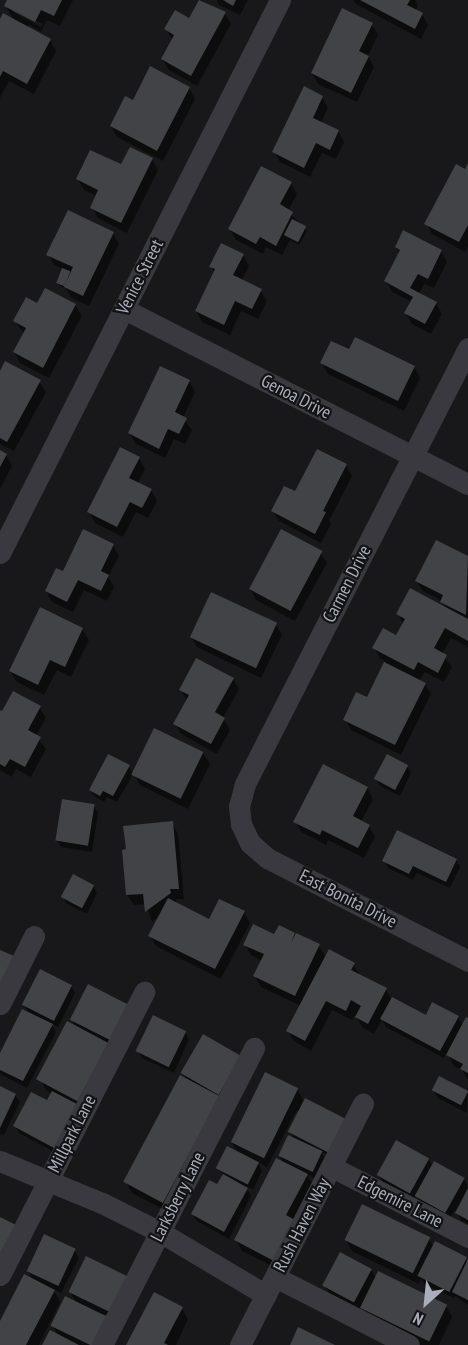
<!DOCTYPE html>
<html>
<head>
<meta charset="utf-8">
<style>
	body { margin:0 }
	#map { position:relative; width:468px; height:1345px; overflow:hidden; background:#18181a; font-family:"PT Sans Narrow",sans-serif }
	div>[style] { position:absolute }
	.shadow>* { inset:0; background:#0007 }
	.building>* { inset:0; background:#424347; transform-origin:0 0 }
	.minor>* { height:21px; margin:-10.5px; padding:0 10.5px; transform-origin:10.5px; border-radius:10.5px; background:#39393f }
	span { translate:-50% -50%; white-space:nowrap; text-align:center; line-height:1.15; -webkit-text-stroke:4.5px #131315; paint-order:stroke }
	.street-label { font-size:18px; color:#aaaeba }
	.north { position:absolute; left:396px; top:1273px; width:60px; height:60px; -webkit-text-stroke:4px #131315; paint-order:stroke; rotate:207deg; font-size:16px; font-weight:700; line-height:24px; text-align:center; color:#aaaeba }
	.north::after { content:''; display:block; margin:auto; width:21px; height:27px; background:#aaaeba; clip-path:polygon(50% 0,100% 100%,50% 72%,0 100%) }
</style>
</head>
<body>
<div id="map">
	<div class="shadow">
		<div style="clip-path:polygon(evenodd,9px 0,73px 0,60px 26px,47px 20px,41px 32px,29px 25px,28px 28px,50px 40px,56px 51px,34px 94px,9px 81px,0 98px,0 23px,14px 21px,6px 6px,9px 0,13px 9px,43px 24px,41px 27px,13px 12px,13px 9px)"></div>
		<div style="clip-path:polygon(201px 0,225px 13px,231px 24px,197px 86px,169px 70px,162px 59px,173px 41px,166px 29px,190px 20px)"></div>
		<div style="clip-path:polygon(217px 0,248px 0,240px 15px,219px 5px)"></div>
		<div style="clip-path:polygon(353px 0,415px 0,418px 6px,415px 11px,422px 14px,428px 25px,421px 39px,356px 4px)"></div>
		<div style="clip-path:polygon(372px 25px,378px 35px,368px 56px,374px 67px,357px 102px,318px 84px,312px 73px)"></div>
		<div style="clip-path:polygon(189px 88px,195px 99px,163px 161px,117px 137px,111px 126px)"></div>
		<div style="clip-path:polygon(322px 97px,328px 108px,321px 123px,338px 131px,344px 142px,336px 159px,322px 153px,310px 177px,280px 162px,274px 152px)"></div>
		<div style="clip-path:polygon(152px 159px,158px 170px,127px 233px,98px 218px,92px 207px,97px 196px,84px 190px,78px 179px)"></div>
		<div style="clip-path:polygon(468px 166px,468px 247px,465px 252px,432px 234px,426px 223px)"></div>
		<div style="clip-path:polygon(291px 183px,297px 194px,288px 211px,307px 231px,299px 245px,290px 240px,282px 255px,266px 247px,263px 254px,236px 240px,230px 229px)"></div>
		<div style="clip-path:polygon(113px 233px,119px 244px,89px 306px,72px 298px,66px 289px,59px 285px,57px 282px,63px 269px,54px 265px,48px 254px)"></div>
		<div style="clip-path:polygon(396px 247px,441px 251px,447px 262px,434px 288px,424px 284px,419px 294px,436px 303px,442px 314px,431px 334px,412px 324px,406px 313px,412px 302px,392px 292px,386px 281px,400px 253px)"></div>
		<div style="clip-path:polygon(243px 255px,249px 266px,241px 281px,260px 290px,267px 301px,258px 319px,241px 311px,230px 335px,202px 322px,196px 311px,215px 273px,211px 267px)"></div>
		<div style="clip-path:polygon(46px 290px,75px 305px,82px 316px,49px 378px,20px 363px,14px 352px,24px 334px,15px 321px,37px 305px)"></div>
		<div style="clip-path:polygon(350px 351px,414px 367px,420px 378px,404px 411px,328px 374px,322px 363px)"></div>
		<div style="clip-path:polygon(0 374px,39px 381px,46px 392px,14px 451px,0 444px)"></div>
		<div style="clip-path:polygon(189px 381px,195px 392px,183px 418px,192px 430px,185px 444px,174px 439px,165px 458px,136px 444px,129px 433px)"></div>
		<div style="clip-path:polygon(0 452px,6px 455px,12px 466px,0 489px)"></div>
		<div style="clip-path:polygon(139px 458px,145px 469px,138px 483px,151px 490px,157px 501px,148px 518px,136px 512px,123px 537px,95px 523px,89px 512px)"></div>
		<div style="clip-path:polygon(346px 466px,352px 476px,329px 521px,331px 524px,321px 543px,279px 521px,273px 511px,295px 493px)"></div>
		<div style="clip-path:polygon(436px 542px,468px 557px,468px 647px,451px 638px,442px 654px,452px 667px,444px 682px,425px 672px,419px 681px,425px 684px,431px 694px,401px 755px,351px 730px,345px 719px,368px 699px,386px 662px,380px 658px,374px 648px,397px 637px,403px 624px,398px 614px,445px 609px,442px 601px,423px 591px,416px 581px)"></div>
		<div style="clip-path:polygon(113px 545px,119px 556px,108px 577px,114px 587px,107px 601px,84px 590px,73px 612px,52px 602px,46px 591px,64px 573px)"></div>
		<div style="clip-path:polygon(320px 552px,327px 563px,295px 621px,256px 600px,250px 589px)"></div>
		<div style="clip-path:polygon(276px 625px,282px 635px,261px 678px,197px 647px,191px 637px)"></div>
		<div style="clip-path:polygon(82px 629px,89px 640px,71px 677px,57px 670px,44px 695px,17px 682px,10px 671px)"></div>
		<div style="clip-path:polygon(233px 679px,239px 689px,223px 718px,230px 730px,217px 754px,181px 734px,175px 724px,187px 701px,181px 690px)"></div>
		<div style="clip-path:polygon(39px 707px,46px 718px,36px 736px,46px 749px,31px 777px,16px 769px,12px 777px,0 770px,0 711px)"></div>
		<div style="clip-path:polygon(203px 753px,210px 764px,188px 809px,140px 785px,134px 775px)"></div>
		<div style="clip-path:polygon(128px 766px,133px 774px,117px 802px,107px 797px,104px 802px,95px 797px,90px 790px)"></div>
		<div style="clip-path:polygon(407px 766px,411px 773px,400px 796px,380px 786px,376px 779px)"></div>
		<div style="clip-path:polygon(367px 788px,373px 799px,361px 822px,369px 826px,375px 837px,364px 858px,328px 840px,326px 845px,301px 832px,295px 821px)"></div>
		<div style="clip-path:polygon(94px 806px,98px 813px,92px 852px,61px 847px,57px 840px)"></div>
		<div style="clip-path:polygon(172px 823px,178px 834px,184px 899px,176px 899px,176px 904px,210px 921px,244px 912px,250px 923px,221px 979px,156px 946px,150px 936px,160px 916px,152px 922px,146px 904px,134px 905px,127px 895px)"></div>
		<div style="clip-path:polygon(456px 860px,460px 867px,450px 888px,417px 873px,413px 880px,388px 868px,384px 861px)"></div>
		<div style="clip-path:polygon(93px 886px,97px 893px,87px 914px,67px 904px,63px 897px)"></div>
		<div style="clip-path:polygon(294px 934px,296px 938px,319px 946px,326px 958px,353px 964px,360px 975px,386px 990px,391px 999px,426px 1017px,458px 1017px,463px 1026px,468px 1020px,468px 1080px,462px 1070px,454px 1066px,447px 1053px,444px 1058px,386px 1027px,382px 1020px,374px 1034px,363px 1028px,355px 1015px,352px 1020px,332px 1010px,311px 1051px,294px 1041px,288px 1031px,301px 1006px,261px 987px,255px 976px,262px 961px,251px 955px,245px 945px)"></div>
		<div style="clip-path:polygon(71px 986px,75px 993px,58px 1027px,50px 1023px,56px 1032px,27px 1088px,0 1074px,0 1057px,29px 1014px,24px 1005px)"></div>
		<div style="clip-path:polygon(131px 1012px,58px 1154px,19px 1133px,15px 1126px,48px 1102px,53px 1094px,46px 1090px,40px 1079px,76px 1028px,72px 1020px)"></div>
		<div style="clip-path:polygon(185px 1032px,189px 1039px,174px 1073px,142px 1058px,138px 1051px)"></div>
		<div style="clip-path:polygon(240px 1057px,168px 1212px,132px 1193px,126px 1182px,187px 1081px,183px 1073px)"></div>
		<div style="clip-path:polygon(440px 1078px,468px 1093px,467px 1113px,438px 1098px,433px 1090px)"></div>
		<div style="clip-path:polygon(0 1088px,15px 1095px,20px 1102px,4px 1135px,0 1134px)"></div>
		<div style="clip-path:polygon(297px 1089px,334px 1158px,321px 1152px,326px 1160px,316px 1179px,306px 1174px,313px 1185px,280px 1270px,242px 1251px,236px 1240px,283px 1163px,280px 1156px,295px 1140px,290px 1132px,300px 1112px,297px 1110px,267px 1167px,258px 1162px,262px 1171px,253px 1190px,246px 1186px,251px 1196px,229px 1239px,197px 1221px,192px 1214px,224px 1176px,218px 1168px,238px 1153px,231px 1142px)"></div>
		<div style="clip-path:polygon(428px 1159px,433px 1167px,464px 1179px,468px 1186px,468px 1224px,461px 1220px,455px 1210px,449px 1220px,421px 1204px,416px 1196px,414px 1199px,383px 1183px,379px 1175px)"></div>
		<div style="clip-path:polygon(363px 1206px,429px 1239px,434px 1247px,466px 1258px,468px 1305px,455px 1296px,454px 1298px,424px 1284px,421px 1279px,419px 1284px,352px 1251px,346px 1240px)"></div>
		<div style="clip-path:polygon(74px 1250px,79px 1258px,61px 1293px,53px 1289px,60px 1302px,39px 1345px,0 1345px,0 1325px,33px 1280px,28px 1271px)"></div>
		<div style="clip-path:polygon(87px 1258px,114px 1319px,102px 1313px,109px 1324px,99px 1345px,44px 1345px,58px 1336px,53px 1326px,77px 1304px,70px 1292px)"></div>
		<div style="clip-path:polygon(371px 1270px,376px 1278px,446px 1306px,452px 1317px,439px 1345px,419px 1345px,368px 1319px,361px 1306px,359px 1309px,329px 1293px,325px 1286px)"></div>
		<div style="clip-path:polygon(182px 1309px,188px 1319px,176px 1345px,128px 1345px)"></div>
	</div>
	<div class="building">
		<div style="clip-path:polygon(7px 0,62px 0,54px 16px,41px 10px,35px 22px,4px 6px)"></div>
		<div style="clip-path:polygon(199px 0,226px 12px,191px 76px,161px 59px,174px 35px,164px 29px,175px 10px,189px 18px)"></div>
		<div style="clip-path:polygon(223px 0,236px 0,233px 6px)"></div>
		<div style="clip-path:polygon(360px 0,410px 0,407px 5px,423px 13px,415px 29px)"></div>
		<div style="clip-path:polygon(342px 8px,373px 23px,359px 51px,369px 56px,351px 93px,311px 73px)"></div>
		<div style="clip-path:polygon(3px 13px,51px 39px,27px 84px,3px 71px,0 77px,0 19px)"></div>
		<div style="clip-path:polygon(150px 66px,190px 87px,157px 151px,110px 126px,125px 96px,133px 100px)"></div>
		<div style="clip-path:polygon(304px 86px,323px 96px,313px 118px,339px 130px,330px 150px,316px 143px,304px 168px,272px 152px)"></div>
		<div style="clip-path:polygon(130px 147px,153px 158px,121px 223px,90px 208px,98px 190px,76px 179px,90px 150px,121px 164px)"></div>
		<div style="clip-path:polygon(468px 163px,468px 225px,459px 242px,424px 224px,456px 164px,465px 169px)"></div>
		<div style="clip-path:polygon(261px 166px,292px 182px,280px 204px,293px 212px,276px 246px,260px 237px,256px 244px,228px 229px)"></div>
		<div style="clip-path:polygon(68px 210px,114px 232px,83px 296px,64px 287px,73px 267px,46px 255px)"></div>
		<div style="left:292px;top:219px;width:16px;height:18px;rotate:27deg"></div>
		<div style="clip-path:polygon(403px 230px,442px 250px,428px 279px,418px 274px,410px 288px,437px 302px,425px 324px,404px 313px,413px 297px,384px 281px,400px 250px,395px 247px)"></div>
		<div style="clip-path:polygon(221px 243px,244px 254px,233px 275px,262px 289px,252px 309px,235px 301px,224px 325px,195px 311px,215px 269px,209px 267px)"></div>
		<div style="left:62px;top:268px;width:9px;height:16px;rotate:21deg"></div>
		<div style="clip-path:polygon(45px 288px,76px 304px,43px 368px,13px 352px,26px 328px,13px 321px,26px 297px,37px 303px)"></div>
		<div style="clip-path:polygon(355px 337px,415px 366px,398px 401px,320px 363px,331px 341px,349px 349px)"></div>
		<div style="clip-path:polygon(5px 361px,41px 380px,7px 442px,0 438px,0 371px)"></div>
		<div style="clip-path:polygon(160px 366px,190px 380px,175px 412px,187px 418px,179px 434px,168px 429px,159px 449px,128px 433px)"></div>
		<div style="clip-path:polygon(120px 447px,140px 457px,129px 478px,152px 489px,142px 508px,130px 502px,117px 527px,87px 512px)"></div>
		<div style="clip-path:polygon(317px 449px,347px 464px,323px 511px,326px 512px,315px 534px,271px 511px,284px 486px,295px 491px)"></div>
		<div style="clip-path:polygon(0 450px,7px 454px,0 467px)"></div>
		<div style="clip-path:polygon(83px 529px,114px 544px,101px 571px,109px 575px,101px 591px,78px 580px,67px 602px,45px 591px,56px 568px,63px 571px)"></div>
		<div style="left:281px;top:529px;width:47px;height:68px;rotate:28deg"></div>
		<div style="clip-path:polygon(436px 540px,468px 556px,466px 615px,440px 602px,443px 595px,415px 581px)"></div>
		<div style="clip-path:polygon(410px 588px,468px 619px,468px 641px,445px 628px,434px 648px,447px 655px,438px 673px,418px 662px,414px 670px,372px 648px,383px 628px,396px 635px,405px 619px,396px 614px)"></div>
		<div style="left:211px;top:592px;width:73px;height:50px;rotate:25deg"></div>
		<div style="clip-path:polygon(40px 607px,83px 628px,65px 667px,50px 660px,38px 685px,9px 671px)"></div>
		<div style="clip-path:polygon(196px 658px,234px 678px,215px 712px,225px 718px,211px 744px,173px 724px,189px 695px,179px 690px)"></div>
		<div style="clip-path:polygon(384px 662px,426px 683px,395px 745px,343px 720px,356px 692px,367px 697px)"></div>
		<div style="clip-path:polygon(13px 691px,41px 706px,28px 730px,41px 737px,25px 767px,10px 759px,5px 767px,0 764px,0 710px,2px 711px)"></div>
		<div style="left:154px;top:728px;width:55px;height:52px;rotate:26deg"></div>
		<div style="clip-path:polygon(108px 754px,130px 765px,113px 796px,103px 791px,100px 796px,89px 790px)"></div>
		<div style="left:387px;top:754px;width:24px;height:28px;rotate:28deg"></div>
		<div style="clip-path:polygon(323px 764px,368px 787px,353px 816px,370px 825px,358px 848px,322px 830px,320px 835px,293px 822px)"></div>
		<div style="left:62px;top:799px;width:33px;height:42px;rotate:9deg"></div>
		<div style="clip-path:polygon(173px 821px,179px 889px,170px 889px,171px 893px,145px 912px,143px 894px,126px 895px,122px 850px,126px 849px,123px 826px)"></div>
		<div style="clip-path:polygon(397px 830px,457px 859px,446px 882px,413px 866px,409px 874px,382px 861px)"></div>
		<div style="left:73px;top:874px;width:24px;height:26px;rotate:28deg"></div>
		<div style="clip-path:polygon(168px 898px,209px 919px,219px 899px,245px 911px,215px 969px,148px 936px)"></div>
		<div style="clip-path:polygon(253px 924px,274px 934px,279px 925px,295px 933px,291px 943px,296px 933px,320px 944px,295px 996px,253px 976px,264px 954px,243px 945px)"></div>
		<div style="clip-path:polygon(329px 949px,355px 963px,351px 970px,387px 988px,368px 1024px,355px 1017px,361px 1006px,351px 1000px,346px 1011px,326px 1001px,305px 1041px,286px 1031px)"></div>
		<div style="clip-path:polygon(0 950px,14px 956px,0 984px)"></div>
		<div style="left:40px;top:969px;width:36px;height:40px;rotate:27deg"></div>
		<div style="left:88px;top:984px;width:45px;height:40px;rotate:27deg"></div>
		<div style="clip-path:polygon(392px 997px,426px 1015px,432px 1002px,459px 1016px,440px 1051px,380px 1019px)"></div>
		<div style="clip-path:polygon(22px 1009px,53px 1024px,23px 1081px,0 1070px,0 1053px)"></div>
		<div style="left:153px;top:1015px;width:37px;height:40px;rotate:26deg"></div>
		<div style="clip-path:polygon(466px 1017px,468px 1018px,468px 1073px,460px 1069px,463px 1064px,446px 1055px)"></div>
		<div style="left:67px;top:1021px;width:47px;height:66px;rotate:28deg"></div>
		<div style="left:203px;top:1034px;width:44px;height:45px;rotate:30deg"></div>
		<div style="left:265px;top:1072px;width:37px;height:78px;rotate:26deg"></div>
		<div style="left:180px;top:1075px;width:45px;height:121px;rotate:28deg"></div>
		<div style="left:439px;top:1076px;width:33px;height:16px;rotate:27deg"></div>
		<div style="clip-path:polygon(0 1086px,16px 1094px,0 1128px)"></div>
		<div style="clip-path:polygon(52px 1091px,77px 1104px,54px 1148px,13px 1126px,31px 1092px,47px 1100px)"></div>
		<div style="left:305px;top:1098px;width:46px;height:38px;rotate:27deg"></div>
		<div style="left:288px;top:1135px;width:38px;height:23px;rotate:25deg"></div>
		<div style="left:396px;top:1140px;width:38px;height:40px;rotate:29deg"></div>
		<div style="left:227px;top:1146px;width:36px;height:25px;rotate:27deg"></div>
		<div style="clip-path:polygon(276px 1158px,308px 1174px,286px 1215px,295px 1220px,274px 1261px,234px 1240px)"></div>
		<div style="left:434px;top:1161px;width:35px;height:40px;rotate:29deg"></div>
		<div style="clip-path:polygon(223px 1174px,248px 1188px,224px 1232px,191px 1214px,209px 1180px,217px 1184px)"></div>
		<div style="clip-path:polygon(468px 1188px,468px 1220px,455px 1213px)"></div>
		<div style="left:362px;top:1204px;width:76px;height:40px;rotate:26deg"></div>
		<div style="clip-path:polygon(0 1217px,16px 1225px,0 1254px)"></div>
		<div style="left:44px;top:1234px;width:35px;height:41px;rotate:25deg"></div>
		<div style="left:435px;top:1241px;width:36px;height:39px;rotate:27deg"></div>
		<div style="left:340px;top:1252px;width:36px;height:38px;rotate:28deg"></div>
		<div style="left:86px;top:1256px;width:46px;height:40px;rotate:26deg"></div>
		<div style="clip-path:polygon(468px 1259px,468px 1300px,452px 1292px)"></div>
		<div style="left:378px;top:1271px;width:77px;height:41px;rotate:26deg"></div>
		<div style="clip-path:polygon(24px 1274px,55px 1290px,26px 1345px,0 1345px,0 1321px)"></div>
		<div style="clip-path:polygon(154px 1292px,183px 1307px,164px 1343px,168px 1345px,126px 1345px)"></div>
		<div style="left:65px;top:1296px;width:46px;height:33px;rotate:26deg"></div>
		<div style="clip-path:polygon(298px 1327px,335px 1345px,290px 1345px)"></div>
		<div style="clip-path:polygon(50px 1330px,79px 1345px,42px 1345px)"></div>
	</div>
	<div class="minor">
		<div style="left:124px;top:309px;width:386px;rotate:27deg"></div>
		<div style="left:468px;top:348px;width:490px;rotate:117.1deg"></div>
		<div style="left:245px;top:784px;width:23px;rotate:105deg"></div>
		<div style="left:239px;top:806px;width:18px;rotate:84deg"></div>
		<div style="left:241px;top:824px;width:21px;rotate:65deg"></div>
		<div style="left:250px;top:843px;width:23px;rotate:41deg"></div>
		<div style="left:267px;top:858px;width:226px;rotate:27.1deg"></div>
		<div style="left:0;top:553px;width:620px;rotate:-63.15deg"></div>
		<div style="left:0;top:1004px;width:76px;rotate:-63.4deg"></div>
		<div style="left:0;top:1161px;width:110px;rotate:22.4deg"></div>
		<div style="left:102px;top:1203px;width:65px;rotate:26.6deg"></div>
		<div style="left:160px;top:1232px;width:123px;rotate:30.7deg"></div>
		<div style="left:332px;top:1167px;width:153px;rotate:27.2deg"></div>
		<div style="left:0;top:1275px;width:318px;rotate:-63deg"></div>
		<div style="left:275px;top:1277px;width:150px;rotate:26.9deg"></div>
		<div style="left:102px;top:1345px;width:334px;rotate:-62.9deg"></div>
		<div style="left:240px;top:1345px;width:271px;rotate:-63deg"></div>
	</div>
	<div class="street-label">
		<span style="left:140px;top:277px;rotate:-63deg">Venice Street</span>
		<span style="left:296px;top:397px;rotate:27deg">Genoa Drive</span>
		<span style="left:347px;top:584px;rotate:-63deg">Carmen Drive</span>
		<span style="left:348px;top:899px;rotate:27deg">East Bonita Drive</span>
		<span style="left:72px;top:1134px;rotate:-63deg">Millpark Lane</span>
		<span style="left:178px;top:1197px;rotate:-63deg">Larksberry Lane</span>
		<span style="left:400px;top:1202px;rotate:27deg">Edgemire Lane</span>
		<span style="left:302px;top:1225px;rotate:-63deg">Rush Haven Way</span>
	</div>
	<div class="north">N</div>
</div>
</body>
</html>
